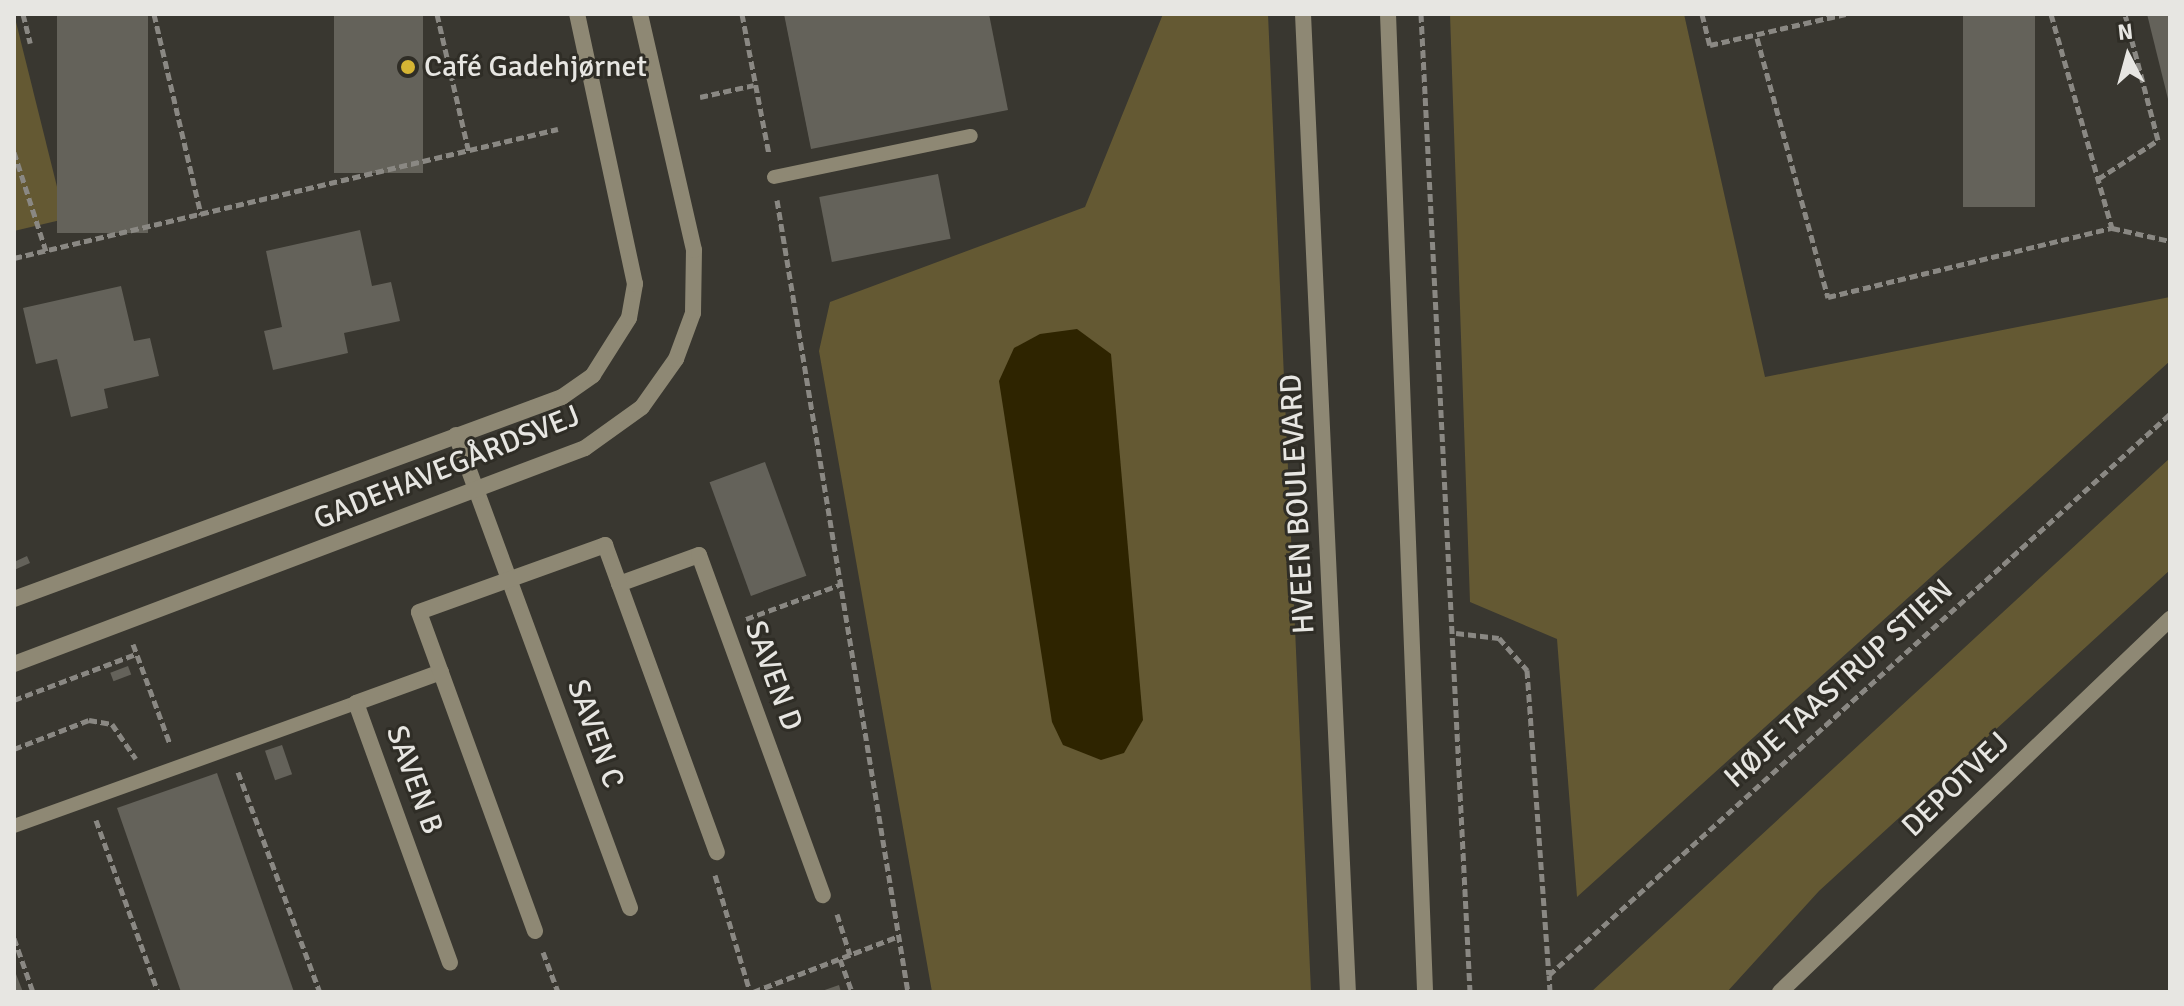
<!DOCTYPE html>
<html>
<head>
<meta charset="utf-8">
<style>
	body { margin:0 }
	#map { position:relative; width:2184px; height:1006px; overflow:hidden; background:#393730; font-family:Signika,sans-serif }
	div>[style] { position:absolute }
	.green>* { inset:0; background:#645933 }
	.water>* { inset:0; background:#2e2400 }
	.building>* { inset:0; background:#64625a; transform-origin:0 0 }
	.path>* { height:5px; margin-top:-2.5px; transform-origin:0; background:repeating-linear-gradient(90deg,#8a8883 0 8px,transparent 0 12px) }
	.service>* { height:14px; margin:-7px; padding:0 7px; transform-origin:7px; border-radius:7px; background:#8e8874 }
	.minor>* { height:16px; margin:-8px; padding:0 8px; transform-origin:8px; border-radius:8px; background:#8e8874 }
	.tertiary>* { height:16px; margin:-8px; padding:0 8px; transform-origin:8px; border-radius:8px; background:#8e8874 }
	.dots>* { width:22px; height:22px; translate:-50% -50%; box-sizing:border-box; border:4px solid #2f2d26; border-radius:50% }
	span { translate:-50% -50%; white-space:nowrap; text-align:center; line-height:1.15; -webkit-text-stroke:6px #2f2d26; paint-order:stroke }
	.poi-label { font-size:30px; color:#e7e6e2 }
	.left { translate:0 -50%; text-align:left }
	.street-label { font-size:30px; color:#e7e6e2 }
	.frame { position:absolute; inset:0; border:16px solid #e7e6e2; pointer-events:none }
	.north { position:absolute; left:2088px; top:16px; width:80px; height:80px; -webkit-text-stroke:6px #2f2d26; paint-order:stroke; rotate:354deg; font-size:22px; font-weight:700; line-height:32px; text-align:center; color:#e7e6e2 }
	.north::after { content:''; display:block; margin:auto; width:28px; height:36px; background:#e7e6e2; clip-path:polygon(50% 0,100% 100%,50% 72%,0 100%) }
</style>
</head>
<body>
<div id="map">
	<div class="green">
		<div style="clip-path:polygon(14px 14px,65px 219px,14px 231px)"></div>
		<div style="clip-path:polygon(1163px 14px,1268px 14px,1311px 992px,932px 992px,819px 351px,830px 302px,1085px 207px)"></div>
		<div style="clip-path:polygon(1450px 14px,1684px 14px,1765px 377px,2170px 297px,2170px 361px,1577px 897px,1557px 639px,1470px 602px)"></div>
		<div style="clip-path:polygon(2170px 458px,2170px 570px,1819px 891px,1727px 992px,1591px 992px)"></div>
	</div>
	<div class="water">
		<div style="clip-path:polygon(1077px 329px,1111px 354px,1143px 720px,1124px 753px,1101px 760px,1063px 745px,1052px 722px,999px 381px,1014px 348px,1040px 334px)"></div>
	</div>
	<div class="building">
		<div style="left:57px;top:14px;width:91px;height:219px"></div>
		<div style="left:334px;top:14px;width:89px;height:159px"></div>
		<div style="clip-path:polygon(784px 14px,989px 14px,1008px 110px,811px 149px)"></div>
		<div style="left:1963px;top:14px;width:72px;height:193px"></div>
		<div style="clip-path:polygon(2147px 14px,2170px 14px,2170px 102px,2169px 103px)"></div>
		<div style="left:938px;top:174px;width:66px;height:121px;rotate:79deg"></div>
		<div style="clip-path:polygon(360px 230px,372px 286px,391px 282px,400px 321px,344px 333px,348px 353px,273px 370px,264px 331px,282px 327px,266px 251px)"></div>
		<div style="clip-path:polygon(121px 286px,134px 341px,150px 338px,159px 376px,104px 389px,108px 408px,71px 417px,57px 359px,36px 364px,23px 308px)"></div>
		<div style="left:765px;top:462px;width:121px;height:59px;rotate:70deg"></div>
		<div style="clip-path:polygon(27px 556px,30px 563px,14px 570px,14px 562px)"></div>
		<div style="left:128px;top:666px;width:9px;height:19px;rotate:69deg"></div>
		<div style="left:282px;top:745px;width:31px;height:18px;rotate:71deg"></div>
		<div style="clip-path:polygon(217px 773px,294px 992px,181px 992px,117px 808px)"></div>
		<div style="clip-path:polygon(14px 969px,23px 992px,14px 992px)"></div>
		<div style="clip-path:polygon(839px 985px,841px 992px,819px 992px)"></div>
	</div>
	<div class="path">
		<div style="left:23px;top:14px;width:30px;rotate:76deg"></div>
		<div style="left:154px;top:14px;width:206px;rotate:76.8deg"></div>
		<div style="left:437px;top:14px;width:143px;rotate:77deg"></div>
		<div style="left:742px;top:14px;width:143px;rotate:79.1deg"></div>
		<div style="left:1421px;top:14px;width:979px;rotate:87.13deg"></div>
		<div style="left:1702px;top:14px;width:32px;rotate:76deg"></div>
		<div style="left:1710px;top:45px;width:139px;rotate:-12.9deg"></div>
		<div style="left:2051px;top:14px;width:223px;rotate:74.1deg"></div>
		<div style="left:1757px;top:38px;width:269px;rotate:74.7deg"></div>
		<div style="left:1828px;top:297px;width:292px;rotate:-13.7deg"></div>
		<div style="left:2112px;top:228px;width:59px;rotate:12.6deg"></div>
		<div style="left:700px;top:97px;width:55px;rotate:-12.5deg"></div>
		<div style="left:14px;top:152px;width:104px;rotate:72.1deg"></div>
		<div style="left:2098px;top:179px;width:72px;rotate:-33deg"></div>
		<div style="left:2158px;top:140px;width:130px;rotate:-104.7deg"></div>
		<div style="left:777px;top:200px;width:803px;rotate:80.61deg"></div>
		<div style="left:14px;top:258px;width:559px;rotate:-13.34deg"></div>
		<div style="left:746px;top:619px;width:99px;rotate:-20.1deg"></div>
		<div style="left:1456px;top:633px;width:43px;rotate:6.6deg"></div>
		<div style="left:1499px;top:638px;width:43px;rotate:48.8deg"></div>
		<div style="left:1527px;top:670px;width:305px;rotate:85.9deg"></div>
		<div style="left:133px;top:644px;width:107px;rotate:69.7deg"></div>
		<div style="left:14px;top:700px;width:130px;rotate:-20.7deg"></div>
		<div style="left:14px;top:749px;width:80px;rotate:-21.1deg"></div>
		<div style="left:89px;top:720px;width:23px;rotate:10deg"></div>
		<div style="left:112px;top:724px;width:42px;rotate:55.6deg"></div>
		<div style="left:238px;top:772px;width:235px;rotate:69.6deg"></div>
		<div style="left:96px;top:820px;width:183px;rotate:70.2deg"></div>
		<div style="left:715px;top:875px;width:122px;rotate:73.3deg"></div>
		<div style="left:837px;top:914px;width:43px;rotate:72.4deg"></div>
		<div style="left:14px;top:938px;width:57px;rotate:70.6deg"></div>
		<div style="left:543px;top:952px;width:43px;rotate:69.4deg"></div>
		<div style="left:840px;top:959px;width:35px;rotate:70deg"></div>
		<div style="left:753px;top:992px;width:156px;rotate:-21deg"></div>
		<div style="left:1550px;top:992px;width:17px;rotate:-93deg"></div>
		<div style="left:1549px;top:975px;width:837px;rotate:-42.09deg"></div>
	</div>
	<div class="service">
		<div style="left:774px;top:177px;width:201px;rotate:-11.8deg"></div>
		<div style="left:14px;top:826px;width:363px;rotate:-19.8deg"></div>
	</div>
	<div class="minor">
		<div style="left:456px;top:435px;width:504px;rotate:69.8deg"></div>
		<div style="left:619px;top:584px;width:85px;rotate:-19.9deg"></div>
		<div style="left:699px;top:555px;width:362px;rotate:70deg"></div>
		<div style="left:14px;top:599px;width:584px;rotate:-20.23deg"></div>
		<div style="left:562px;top:397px;width:38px;rotate:-35deg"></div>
		<div style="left:593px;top:375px;width:67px;rotate:-57.7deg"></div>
		<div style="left:629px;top:318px;width:35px;rotate:-80deg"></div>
		<div style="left:635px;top:284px;width:276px;rotate:-102.1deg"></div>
		<div style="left:14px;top:664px;width:610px;rotate:-20.72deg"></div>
		<div style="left:585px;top:448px;width:70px;rotate:-35.7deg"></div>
		<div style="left:642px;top:407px;width:59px;rotate:-54.7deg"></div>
		<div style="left:676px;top:359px;width:49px;rotate:-69.7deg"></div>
		<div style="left:693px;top:313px;width:63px;rotate:-89.1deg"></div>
		<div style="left:694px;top:250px;width:242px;rotate:-102.9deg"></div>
		<div style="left:441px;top:672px;width:90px;rotate:160deg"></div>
		<div style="left:356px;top:703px;width:276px;rotate:70.1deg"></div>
		<div style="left:535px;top:931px;width:339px;rotate:-110deg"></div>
		<div style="left:419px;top:612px;width:198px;rotate:-19.8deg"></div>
		<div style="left:605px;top:545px;width:327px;rotate:70deg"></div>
		<div style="left:1780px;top:992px;width:540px;rotate:-43.72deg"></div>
	</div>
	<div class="tertiary">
		<div style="left:1303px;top:14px;width:979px;rotate:87.37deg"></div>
		<div style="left:1388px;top:14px;width:979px;rotate:87.83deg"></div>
	</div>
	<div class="dots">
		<div style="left:408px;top:67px;background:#d6b534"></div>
	</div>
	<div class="poi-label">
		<span class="left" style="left:424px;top:67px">Café Gadehjørnet</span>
	</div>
	<div class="street-label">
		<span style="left:447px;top:468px;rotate:-22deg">GADEHAVEGÅRDSVEJ</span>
		<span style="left:1298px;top:504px;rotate:-93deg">HVEEN BOULEVARD</span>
		<span style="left:773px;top:676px;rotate:70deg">SAVEN D</span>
		<span style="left:1839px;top:684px;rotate:-42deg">HØJE TAASTRUP STIEN</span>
		<span style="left:595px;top:734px;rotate:70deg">SAVEN C</span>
		<span style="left:414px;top:780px;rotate:70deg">SAVEN B</span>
		<span style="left:1956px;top:785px;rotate:-44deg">DEPOTVEJ</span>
	</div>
	<div class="frame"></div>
	<div class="north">N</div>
</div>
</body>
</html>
